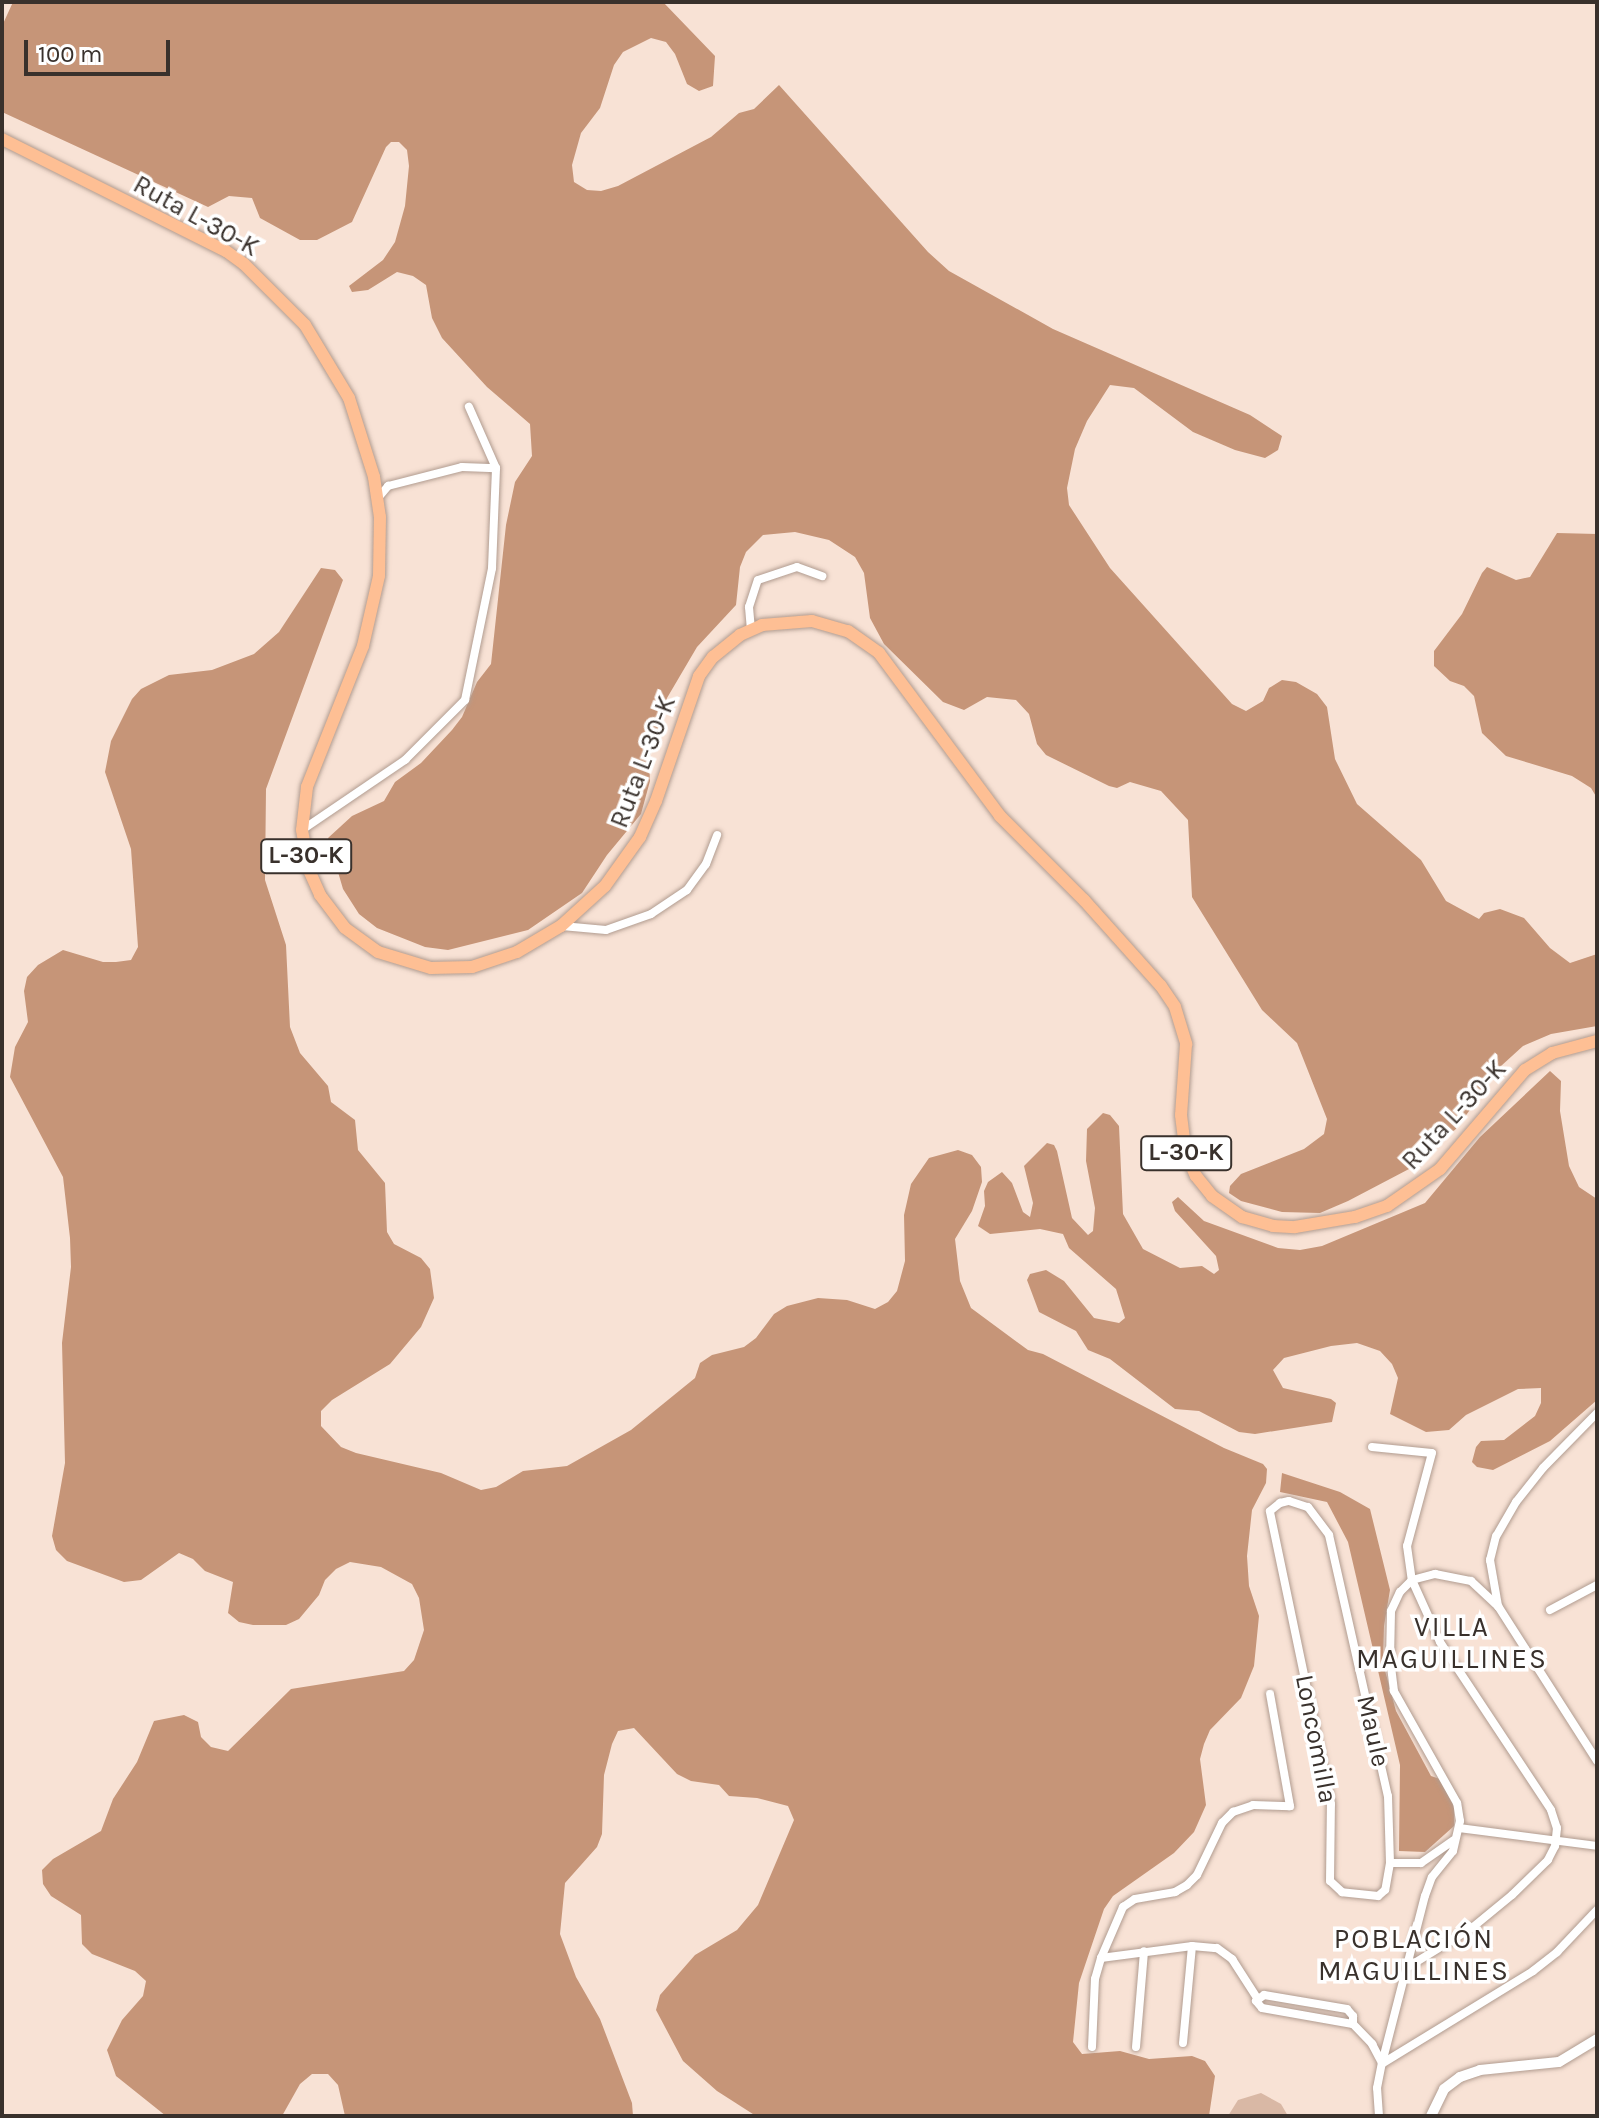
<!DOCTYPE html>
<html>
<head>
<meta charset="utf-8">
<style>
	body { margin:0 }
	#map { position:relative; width:1599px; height:2118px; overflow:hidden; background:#f8e2d5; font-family:Karla,sans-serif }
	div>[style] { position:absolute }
	.green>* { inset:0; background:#d9b8a5 }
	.forest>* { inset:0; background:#c69578 }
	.roads { filter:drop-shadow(0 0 2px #b19c90) drop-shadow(0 0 2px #b19c90) }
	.minor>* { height:8px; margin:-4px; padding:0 4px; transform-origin:4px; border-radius:4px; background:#fff }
	.tertiary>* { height:10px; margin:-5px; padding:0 5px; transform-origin:5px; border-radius:5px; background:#fff }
	.primary>* { height:12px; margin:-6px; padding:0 6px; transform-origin:6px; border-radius:6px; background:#febf94 }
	span { translate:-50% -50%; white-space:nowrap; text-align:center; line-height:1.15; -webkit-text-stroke:7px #fff; paint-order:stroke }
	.shield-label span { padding:2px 6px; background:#fff; border:2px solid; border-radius:6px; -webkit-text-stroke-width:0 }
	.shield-label { font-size:24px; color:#39312c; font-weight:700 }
	.street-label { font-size:26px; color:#39312c }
	.neighbourhood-label { font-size:28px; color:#39312c; letter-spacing:2px }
	.frame { position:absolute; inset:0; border:4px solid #39312c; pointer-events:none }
	.scale { position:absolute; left:24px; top:40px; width:146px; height:36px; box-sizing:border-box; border:4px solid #39312c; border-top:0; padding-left:10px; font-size:24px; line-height:28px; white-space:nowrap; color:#39312c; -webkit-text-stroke:6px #fff; paint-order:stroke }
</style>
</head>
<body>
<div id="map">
	<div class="green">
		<div style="clip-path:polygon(1261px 2093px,1281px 2104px,1288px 2116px,1228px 2116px,1238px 2100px)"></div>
	</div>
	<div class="forest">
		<div style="clip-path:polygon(13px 2px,663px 2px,715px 56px,713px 86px,699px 91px,687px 84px,675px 54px,666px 42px,651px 38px,623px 52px,614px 65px,600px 108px,581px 133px,572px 165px,574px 182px,587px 190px,601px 191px,618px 186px,711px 137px,739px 113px,754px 109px,779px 85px,928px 252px,949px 271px,1053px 329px,1250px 415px,1282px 436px,1278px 450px,1265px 458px,1235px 450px,1193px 432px,1134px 388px,1110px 385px,1087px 421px,1075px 449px,1067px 488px,1069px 505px,1110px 568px,1232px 704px,1246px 711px,1263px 701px,1269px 688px,1282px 680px,1296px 682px,1317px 694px,1327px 707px,1335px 759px,1357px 804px,1421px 860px,1446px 901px,1479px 919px,1484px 913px,1500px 909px,1524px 918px,1550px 948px,1570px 963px,1597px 954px,1597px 1026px,1551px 1034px,1523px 1046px,1501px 1066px,1457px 1128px,1409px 1169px,1348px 1201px,1320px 1213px,1282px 1212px,1241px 1201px,1229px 1193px,1230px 1186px,1241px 1174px,1304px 1149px,1324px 1134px,1327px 1119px,1297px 1043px,1262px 1010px,1192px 897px,1188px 820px,1161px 791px,1130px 782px,1117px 788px,1109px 786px,1046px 755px,1037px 744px,1029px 714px,1016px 700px,987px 697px,964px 710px,943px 702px,884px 644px,870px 618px,864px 573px,855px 557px,829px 540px,795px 532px,763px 535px,746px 552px,740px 567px,736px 605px,697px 647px,667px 698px,649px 759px,650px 781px,641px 814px,607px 855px,582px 893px,528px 930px,448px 950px,425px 947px,377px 928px,359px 914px,343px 889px,328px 838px,352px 816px,384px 801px,395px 782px,421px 763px,452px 730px,462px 717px,477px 682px,491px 664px,506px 525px,515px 482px,532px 456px,530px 424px,487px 387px,442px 338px,432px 318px,426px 285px,413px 276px,397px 272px,368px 290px,352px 292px,349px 286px,383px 260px,395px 242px,405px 206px,409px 166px,407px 150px,399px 142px,391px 142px,386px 147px,352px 222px,317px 240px,300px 240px,260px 218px,252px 198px,229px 196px,208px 207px,2px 112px,2px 26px)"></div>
		<div style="clip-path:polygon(1557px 533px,1597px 534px,1597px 798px,1591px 788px,1572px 776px,1506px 756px,1482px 733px,1474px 696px,1464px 686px,1450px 681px,1434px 666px,1434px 651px,1462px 614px,1482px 573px,1487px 567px,1516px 580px,1530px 577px)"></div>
		<div style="clip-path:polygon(321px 568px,335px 570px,343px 580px,266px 789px,265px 880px,286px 945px,290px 1027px,300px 1053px,328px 1086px,331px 1102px,355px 1120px,358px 1150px,385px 1183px,387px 1232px,394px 1244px,421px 1258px,430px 1269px,434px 1298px,421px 1327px,390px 1364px,332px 1400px,321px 1411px,321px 1426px,341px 1447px,356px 1453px,441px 1473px,481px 1490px,496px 1487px,523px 1471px,567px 1466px,631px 1430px,695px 1378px,700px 1363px,712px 1355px,744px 1347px,756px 1338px,774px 1314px,787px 1306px,818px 1298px,847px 1300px,875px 1309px,888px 1302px,897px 1291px,905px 1261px,904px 1215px,911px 1184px,929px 1158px,958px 1150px,972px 1155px,981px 1167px,982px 1182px,972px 1211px,955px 1239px,960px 1281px,971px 1308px,1028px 1350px,1043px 1354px,1224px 1448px,1263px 1464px,1267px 1469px,1266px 1483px,1252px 1510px,1247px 1556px,1249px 1586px,1259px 1616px,1254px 1666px,1241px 1698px,1210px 1730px,1204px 1744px,1200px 1759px,1206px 1805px,1194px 1832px,1174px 1853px,1113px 1896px,1104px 1909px,1079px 1983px,1073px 2042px,1082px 2054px,1120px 2051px,1149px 2059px,1192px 2056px,1205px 2061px,1215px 2076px,1209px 2116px,756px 2116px,717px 2091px,683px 2061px,656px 2010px,660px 1995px,695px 1955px,737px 1930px,758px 1905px,794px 1820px,788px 1806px,757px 1798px,729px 1796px,719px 1785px,691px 1781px,677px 1774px,634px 1728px,618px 1731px,612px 1744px,604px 1775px,602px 1834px,597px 1847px,565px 1883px,560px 1934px,576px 1977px,600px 2019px,632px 2103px,633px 2116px,345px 2116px,338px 2085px,328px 2074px,312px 2074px,300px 2084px,282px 2116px,166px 2116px,116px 2076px,107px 2050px,122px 2020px,143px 1996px,146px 1981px,135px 1971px,92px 1954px,82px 1944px,81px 1915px,51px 1896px,43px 1884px,42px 1870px,53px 1859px,101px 1831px,113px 1799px,137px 1762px,154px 1721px,184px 1715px,198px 1722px,201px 1737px,211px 1747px,228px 1751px,291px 1689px,404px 1671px,414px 1660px,424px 1630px,419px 1598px,412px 1584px,381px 1567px,350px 1562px,336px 1569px,325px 1580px,319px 1595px,299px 1619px,286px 1625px,253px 1625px,239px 1622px,228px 1613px,233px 1582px,205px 1571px,193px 1559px,179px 1553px,141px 1580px,124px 1582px,67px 1561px,56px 1550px,52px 1536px,65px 1463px,62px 1343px,71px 1267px,70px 1238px,63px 1177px,10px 1077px,15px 1047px,28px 1022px,24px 991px,27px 977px,38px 965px,63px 950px,103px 962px,116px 962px,131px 960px,138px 947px,131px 849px,105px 772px,111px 741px,132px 699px,141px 689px,169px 675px,212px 670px,254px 654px,279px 632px)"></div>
		<div style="clip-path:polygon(1550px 1071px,1561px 1081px,1560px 1111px,1569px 1166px,1579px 1187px,1597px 1199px,1597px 1400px,1550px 1441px,1493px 1470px,1477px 1467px,1472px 1462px,1476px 1447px,1481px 1441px,1504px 1440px,1535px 1416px,1541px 1403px,1541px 1388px,1518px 1389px,1466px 1415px,1449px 1430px,1426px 1432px,1390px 1414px,1398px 1378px,1392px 1364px,1380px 1351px,1357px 1343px,1331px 1346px,1284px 1358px,1273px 1370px,1283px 1388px,1331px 1399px,1336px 1403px,1332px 1422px,1255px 1434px,1239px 1432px,1199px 1411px,1175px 1409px,1110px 1359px,1088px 1350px,1076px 1331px,1039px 1312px,1027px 1280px,1030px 1274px,1046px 1270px,1064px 1281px,1094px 1318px,1119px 1323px,1125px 1318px,1116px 1289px,1069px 1248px,1063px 1234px,1040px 1229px,990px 1234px,978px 1226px,985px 1206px,984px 1191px,988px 1182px,1002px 1172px,1012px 1183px,1023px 1212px,1030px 1217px,1033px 1203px,1024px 1166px,1047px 1143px,1054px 1145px,1057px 1151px,1072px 1218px,1088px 1235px,1093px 1231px,1095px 1208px,1086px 1161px,1087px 1129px,1103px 1113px,1110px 1115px,1119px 1126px,1123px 1214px,1143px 1249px,1180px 1268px,1202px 1266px,1214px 1274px,1219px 1270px,1216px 1256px,1175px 1211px,1172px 1202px,1178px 1197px,1204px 1221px,1278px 1248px,1300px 1250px,1322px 1246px,1425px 1203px,1480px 1137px)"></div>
		<div style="clip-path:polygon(1282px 1473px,1340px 1492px,1370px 1509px,1390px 1590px,1384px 1626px,1383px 1663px,1396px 1711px,1431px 1776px,1440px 1779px,1454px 1807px,1454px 1826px,1425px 1852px,1399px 1851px,1400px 1765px,1348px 1542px,1327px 1502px,1280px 1492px)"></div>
	</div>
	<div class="roads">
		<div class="minor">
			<div style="left:378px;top:498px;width:16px;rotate:-50deg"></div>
			<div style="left:388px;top:486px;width:76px;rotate:-14.4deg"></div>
			<div style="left:462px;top:467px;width:34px;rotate:2deg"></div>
			<div style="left:751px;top:630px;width:23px;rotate:-95deg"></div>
			<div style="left:749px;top:607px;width:28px;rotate:-72deg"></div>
			<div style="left:758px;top:580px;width:41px;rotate:-18.4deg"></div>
			<div style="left:797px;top:567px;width:27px;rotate:20deg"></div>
			<div style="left:302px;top:830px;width:125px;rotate:-34.2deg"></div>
			<div style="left:405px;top:760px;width:85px;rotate:-45deg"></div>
			<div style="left:465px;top:700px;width:135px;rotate:-78.4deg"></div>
			<div style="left:492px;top:568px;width:100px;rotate:-87.7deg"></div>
			<div style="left:496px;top:468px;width:67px;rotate:-113.9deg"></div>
			<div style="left:562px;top:926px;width:44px;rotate:5.2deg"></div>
			<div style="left:606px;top:930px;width:48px;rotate:-19.6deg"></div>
			<div style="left:651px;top:914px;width:43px;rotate:-33.7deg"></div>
			<div style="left:687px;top:890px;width:32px;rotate:-54deg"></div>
			<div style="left:706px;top:864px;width:31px;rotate:-69deg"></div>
			<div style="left:1597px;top:1413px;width:77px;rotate:134.5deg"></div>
			<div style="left:1543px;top:1468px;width:43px;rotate:128.5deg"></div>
			<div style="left:1516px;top:1502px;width:39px;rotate:120deg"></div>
			<div style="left:1496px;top:1536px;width:25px;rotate:104deg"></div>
			<div style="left:1490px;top:1560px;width:47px;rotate:80.1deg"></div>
			<div style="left:1498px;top:1606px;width:184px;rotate:57.4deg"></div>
			<div style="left:1372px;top:1447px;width:60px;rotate:5.7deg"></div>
			<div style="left:1432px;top:1453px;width:96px;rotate:105deg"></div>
			<div style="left:1407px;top:1546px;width:34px;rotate:82deg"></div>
			<div style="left:1412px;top:1580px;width:68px;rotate:65.7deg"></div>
			<div style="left:1440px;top:1642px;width:201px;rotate:56.5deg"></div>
			<div style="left:1551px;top:1810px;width:19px;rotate:72deg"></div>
			<div style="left:1557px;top:1828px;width:18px;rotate:96deg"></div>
			<div style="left:1555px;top:1846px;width:16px;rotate:117deg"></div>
			<div style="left:1548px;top:1860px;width:50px;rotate:135.8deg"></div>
			<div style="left:1512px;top:1895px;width:50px;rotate:140.6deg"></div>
			<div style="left:1473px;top:1927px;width:76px;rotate:148.4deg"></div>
			<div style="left:1289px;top:1501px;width:20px;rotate:18deg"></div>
			<div style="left:1308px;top:1507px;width:35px;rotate:53deg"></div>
			<div style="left:1329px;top:1535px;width:268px;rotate:77.3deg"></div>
			<div style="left:1388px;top:1796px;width:67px;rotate:88.3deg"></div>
			<div style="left:1390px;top:1863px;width:27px;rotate:100deg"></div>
			<div style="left:1385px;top:1890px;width:9px;rotate:139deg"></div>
			<div style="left:1378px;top:1896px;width:36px;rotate:-174deg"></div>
			<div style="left:1342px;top:1892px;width:16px;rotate:-137deg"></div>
			<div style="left:1330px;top:1881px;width:77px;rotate:-89.3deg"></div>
			<div style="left:1331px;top:1804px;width:299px;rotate:-101.8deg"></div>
			<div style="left:1270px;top:1511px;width:13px;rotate:-39deg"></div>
			<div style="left:1280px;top:1503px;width:9px;rotate:-13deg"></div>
			<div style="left:1550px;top:1610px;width:53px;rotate:-28deg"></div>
			<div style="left:1459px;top:1828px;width:139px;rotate:7.4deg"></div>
			<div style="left:1390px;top:1863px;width:31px"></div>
			<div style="left:1421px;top:1863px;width:40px;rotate:-34.9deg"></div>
			<div style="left:1101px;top:1958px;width:56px;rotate:-66.7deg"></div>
			<div style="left:1123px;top:1907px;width:14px;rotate:-34deg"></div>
			<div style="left:1135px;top:1899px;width:41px;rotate:-9.9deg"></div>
			<div style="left:1175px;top:1892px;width:14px;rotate:-30deg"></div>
			<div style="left:1187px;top:1885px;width:14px;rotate:-45deg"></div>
			<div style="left:1197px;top:1875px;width:58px;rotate:-64.3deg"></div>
			<div style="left:1222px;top:1823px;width:16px;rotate:-45deg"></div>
			<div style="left:1233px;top:1812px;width:21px;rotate:-19deg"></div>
			<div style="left:1253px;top:1805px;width:37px;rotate:2deg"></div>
			<div style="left:1290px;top:1806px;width:114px;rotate:-100.1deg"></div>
			<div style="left:1353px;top:2024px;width:8px;rotate:-90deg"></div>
			<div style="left:1353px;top:2016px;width:9px;rotate:-131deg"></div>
			<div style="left:1347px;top:2009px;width:84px;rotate:-170.4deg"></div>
			<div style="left:1264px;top:1995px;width:10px;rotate:143deg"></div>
			<div style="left:1256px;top:2001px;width:9px;rotate:49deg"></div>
			<div style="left:1262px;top:2008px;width:92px;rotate:10deg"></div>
			<div style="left:1353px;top:2024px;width:28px;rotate:46deg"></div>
			<div style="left:1372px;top:2044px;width:21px;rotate:62deg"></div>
			<div style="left:1183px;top:2043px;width:97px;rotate:-84.7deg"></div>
			<div style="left:1092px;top:2047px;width:68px;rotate:-87.5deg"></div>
			<div style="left:1095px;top:1979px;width:22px;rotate:-74deg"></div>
			<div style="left:1101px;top:1958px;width:92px;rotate:-7.5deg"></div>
			<div style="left:1192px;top:1946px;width:25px;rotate:5deg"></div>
			<div style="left:1217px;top:1948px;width:19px;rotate:36deg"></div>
			<div style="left:1232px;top:1959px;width:46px;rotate:57.3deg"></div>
			<div style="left:1136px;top:2047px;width:96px;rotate:-85.2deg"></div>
			<div style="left:1383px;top:2063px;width:176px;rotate:-31.5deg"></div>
			<div style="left:1533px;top:1971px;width:31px;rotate:-38deg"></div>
			<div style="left:1557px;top:1952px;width:58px;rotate:-46.4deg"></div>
			<div style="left:1379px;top:2116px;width:28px;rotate:-94deg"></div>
			<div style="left:1377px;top:2088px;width:25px;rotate:-79deg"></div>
			<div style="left:1382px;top:2063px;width:172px;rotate:-75.6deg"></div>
			<div style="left:1425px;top:1896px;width:20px;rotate:-70deg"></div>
			<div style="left:1432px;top:1877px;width:33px;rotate:-51deg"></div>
			<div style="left:1453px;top:1851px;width:31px;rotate:-77deg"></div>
			<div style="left:1460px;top:1821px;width:18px;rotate:-99deg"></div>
			<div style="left:1457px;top:1803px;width:129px;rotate:-119.4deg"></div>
			<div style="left:1394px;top:1691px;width:31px;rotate:-97deg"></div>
			<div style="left:1390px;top:1660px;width:49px;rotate:-88.8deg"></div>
			<div style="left:1391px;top:1611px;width:21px;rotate:-65deg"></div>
			<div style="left:1400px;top:1592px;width:17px;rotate:-45deg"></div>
			<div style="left:1412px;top:1580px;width:24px;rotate:-15deg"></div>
			<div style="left:1435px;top:1574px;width:37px;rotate:11deg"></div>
			<div style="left:1471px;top:1581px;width:37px;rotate:43deg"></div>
		</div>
		<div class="tertiary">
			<div style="left:1431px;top:2116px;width:30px;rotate:-64deg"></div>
			<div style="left:1444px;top:2089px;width:20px;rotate:-37deg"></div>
			<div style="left:1460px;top:2077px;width:21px;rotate:-19deg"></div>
			<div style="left:1480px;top:2070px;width:79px;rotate:-5.8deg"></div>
			<div style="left:1559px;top:2062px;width:44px;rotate:-31.2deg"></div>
		</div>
		<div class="primary">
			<div style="left:2px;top:139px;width:250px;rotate:26.6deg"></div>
			<div style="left:226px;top:251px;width:22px;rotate:36deg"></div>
			<div style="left:244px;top:264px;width:86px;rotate:45deg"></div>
			<div style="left:305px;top:325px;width:85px;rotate:58.9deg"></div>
			<div style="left:349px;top:398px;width:83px;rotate:72.4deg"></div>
			<div style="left:374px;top:477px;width:40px;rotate:81.5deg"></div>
			<div style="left:380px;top:517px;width:59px;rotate:91deg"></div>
			<div style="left:379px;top:576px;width:72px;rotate:102.9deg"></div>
			<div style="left:363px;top:646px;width:152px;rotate:111.7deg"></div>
			<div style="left:307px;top:787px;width:43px;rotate:96.6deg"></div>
			<div style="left:302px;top:830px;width:41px;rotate:80.1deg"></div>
			<div style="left:309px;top:870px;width:27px;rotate:66deg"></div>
			<div style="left:320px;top:895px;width:41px;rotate:52.9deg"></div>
			<div style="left:345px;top:928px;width:41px;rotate:36deg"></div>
			<div style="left:378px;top:952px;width:55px;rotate:16.8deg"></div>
			<div style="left:431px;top:968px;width:41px;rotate:-1.4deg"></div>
			<div style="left:472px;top:967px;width:47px;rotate:-18.4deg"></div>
			<div style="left:517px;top:952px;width:51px;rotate:-30.6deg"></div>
			<div style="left:561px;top:926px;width:59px;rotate:-42.3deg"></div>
			<div style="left:605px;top:886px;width:60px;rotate:-54.5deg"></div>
			<div style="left:640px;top:837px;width:39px;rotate:-66deg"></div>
			<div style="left:656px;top:801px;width:132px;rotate:-71deg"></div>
			<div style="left:699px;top:676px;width:24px;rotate:-54deg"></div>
			<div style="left:713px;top:657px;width:35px;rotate:-39deg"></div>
			<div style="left:740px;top:635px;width:24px;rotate:-24deg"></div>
			<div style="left:762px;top:625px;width:50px;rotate:-4.6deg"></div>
			<div style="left:812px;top:621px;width:37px;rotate:16deg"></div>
			<div style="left:848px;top:631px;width:38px;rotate:35deg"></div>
			<div style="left:879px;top:653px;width:203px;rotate:53.4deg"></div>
			<div style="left:1000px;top:816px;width:119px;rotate:45deg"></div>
			<div style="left:1084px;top:900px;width:115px;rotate:48.2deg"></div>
			<div style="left:1161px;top:986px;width:25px;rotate:56deg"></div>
			<div style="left:1175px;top:1007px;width:39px;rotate:73deg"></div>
			<div style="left:1186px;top:1044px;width:71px;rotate:94deg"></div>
			<div style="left:1181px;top:1115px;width:38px;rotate:83deg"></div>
			<div style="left:1186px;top:1153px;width:25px;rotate:67deg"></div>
			<div style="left:1196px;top:1176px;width:26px;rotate:51deg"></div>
			<div style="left:1212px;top:1196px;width:37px;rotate:35deg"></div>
			<div style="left:1242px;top:1217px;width:32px;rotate:16deg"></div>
			<div style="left:1273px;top:1226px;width:22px;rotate:3deg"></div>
			<div style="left:1295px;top:1227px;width:61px;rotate:-9.5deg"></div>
			<div style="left:1355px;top:1217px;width:34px;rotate:-19deg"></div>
			<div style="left:1387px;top:1206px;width:65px;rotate:-34.9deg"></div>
			<div style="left:1440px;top:1169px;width:130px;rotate:-49.4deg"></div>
			<div style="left:1525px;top:1070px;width:32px;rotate:-32deg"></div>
			<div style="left:1552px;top:1053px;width:47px;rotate:-14.9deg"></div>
		</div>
	</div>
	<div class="shield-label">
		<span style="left:306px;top:856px">L-30-K</span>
		<span style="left:1186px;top:1153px">L-30-K</span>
	</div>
	<div class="street-label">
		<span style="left:196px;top:216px;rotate:29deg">Ruta L-30-K</span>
		<span style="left:643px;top:762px;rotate:-69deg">Ruta L-30-K</span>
		<span style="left:1454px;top:1115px;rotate:-47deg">Ruta L-30-K</span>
		<span style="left:1373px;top:1731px;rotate:77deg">Maule</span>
		<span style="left:1316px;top:1739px;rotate:79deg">Loncomilla</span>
	</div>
	<div class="neighbourhood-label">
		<span style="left:1452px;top:1643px">VILLA<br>MAGUILLINES</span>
		<span style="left:1414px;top:1955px">POBLACIÓN<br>MAGUILLINES</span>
	</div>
	<div class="frame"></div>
	<div class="scale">100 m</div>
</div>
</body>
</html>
